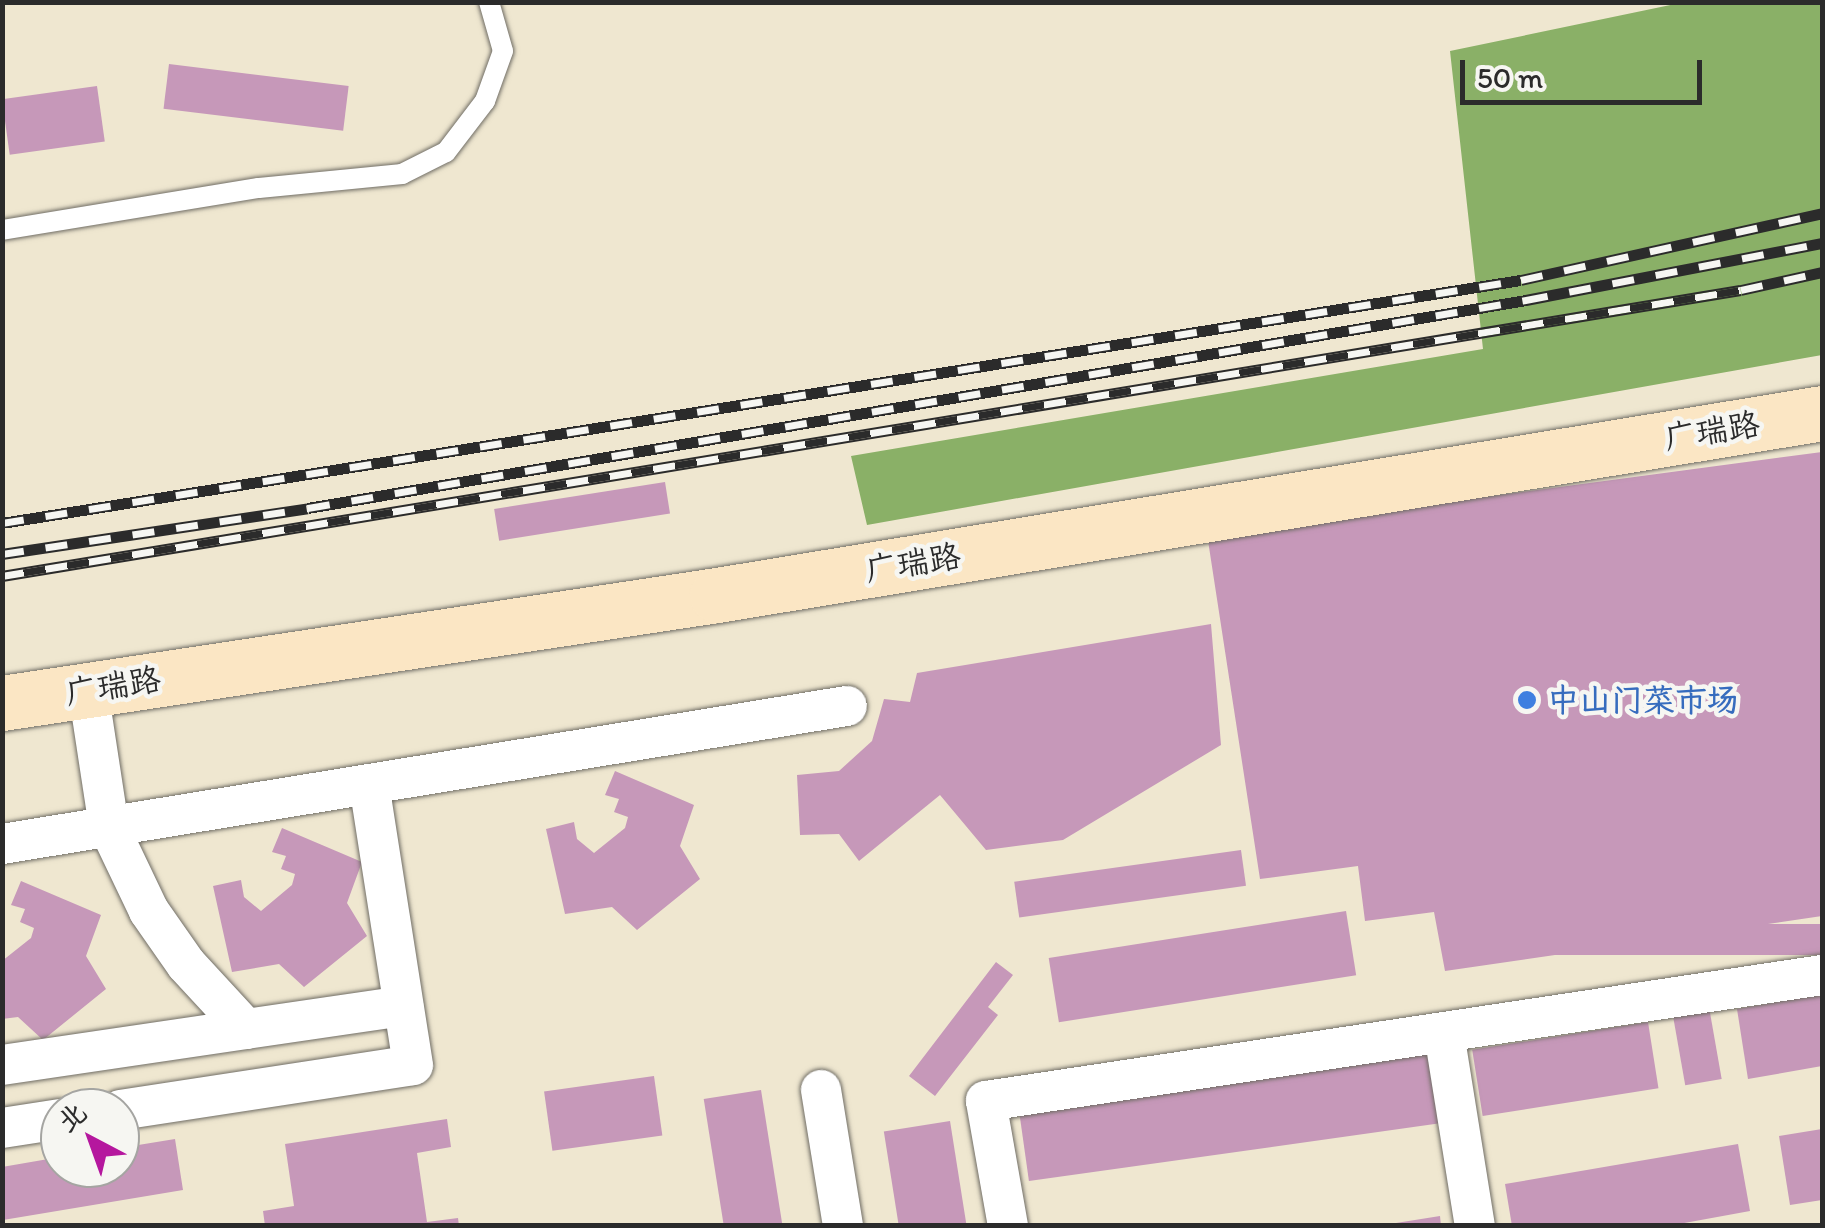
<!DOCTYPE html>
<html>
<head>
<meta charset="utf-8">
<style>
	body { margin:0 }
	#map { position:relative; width:1825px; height:1228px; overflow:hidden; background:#efe7d0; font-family:Itim,"LXGW WenKai TC",sans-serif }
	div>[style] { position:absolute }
	.forest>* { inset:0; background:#8ab067 }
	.building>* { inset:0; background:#c698b9; transform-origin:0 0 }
	.roads { filter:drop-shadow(0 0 2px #706d65) drop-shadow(0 0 2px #706d65) }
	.service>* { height:20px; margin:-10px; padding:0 10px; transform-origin:10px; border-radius:10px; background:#fff }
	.minor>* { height:40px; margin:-20px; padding:0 20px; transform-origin:20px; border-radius:20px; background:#fff }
	.secondary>* { height:55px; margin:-27.5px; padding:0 27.5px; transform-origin:27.5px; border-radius:27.5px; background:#fbe6c4 }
	.rail>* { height:11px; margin-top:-5.5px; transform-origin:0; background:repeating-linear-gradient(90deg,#f6f6f2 0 22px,#2b2b2b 0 44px); box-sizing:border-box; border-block:2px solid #2b2b2b }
	.dots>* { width:28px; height:28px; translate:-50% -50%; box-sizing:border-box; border:5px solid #f6f6f2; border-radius:50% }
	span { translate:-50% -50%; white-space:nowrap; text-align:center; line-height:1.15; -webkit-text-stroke:9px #f6f6f2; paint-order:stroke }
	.street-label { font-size:32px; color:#2b2b2b }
	.shop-label { font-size:32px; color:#366cbe; font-weight:700 }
	.left { translate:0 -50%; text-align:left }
	.frame { position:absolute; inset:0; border:5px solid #2b2b2b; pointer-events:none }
	.north { position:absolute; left:40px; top:1088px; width:100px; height:100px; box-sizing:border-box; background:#f6f6f2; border:2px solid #a5a5a2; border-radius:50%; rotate:319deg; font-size:28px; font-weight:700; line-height:40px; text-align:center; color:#2b2b2b }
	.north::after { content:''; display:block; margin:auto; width:35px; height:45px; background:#b5179e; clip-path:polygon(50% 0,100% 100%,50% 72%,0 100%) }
	.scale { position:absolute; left:1460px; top:60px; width:242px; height:45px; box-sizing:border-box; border:5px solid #2b2b2b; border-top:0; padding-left:12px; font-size:30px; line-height:35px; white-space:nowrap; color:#2b2b2b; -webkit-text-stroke:8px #f6f6f2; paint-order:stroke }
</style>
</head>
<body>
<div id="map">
	<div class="forest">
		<div style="clip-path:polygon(1680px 3px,1822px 3px,1822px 355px,867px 525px,851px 456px,1483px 349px,1450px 51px)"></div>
	</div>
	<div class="building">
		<div style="left:169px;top:64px;width:181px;height:45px;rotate:7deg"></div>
		<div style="left:97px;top:86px;width:56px;height:96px;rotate:82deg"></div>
		<div style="clip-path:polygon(1822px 452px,1822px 916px,1445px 971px,1434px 912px,1365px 921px,1358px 866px,1260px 879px,1207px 534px)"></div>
		<div style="left:665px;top:482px;width:32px;height:173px;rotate:81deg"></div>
		<div style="clip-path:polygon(1211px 624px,1221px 745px,1063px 840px,986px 850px,940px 795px,859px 861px,839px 834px,800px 835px,797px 775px,839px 771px,872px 741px,884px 699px,910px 702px,917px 673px)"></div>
		<div style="clip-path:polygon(615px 771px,694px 805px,680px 846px,700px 879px,637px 930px,612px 907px,565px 914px,546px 829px,574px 822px,577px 839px,594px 853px,625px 828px,628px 817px,614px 812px,619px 799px,605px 795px)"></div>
		<div style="clip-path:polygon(282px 828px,362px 862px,347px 903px,367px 936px,304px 987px,279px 964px,232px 972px,213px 886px,241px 880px,244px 897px,261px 911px,292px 885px,295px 874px,281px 869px,286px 856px,272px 852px)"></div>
		<div style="left:1241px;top:850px;width:36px;height:229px;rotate:82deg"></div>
		<div style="clip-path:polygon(21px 881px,101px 915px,86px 956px,106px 989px,43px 1040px,18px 1017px,2px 1019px,2px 961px,31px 938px,34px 928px,20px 922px,25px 909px,11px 905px)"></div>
		<div style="left:1346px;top:911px;width:65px;height:301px;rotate:81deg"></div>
		<div style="left:1822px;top:924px;width:31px;height:349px;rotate:90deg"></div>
		<div style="clip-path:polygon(996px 962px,1013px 975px,988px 1007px,998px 1015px,935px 1096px,909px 1076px)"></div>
		<div style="clip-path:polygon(1822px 994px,1822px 1066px,1748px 1079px,1737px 1009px)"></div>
		<div style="left:1709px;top:1007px;width:73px;height:37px;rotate:80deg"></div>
		<div style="left:1648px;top:1022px;width:67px;height:178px;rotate:81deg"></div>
		<div style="left:1430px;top:1053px;width:71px;height:415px;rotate:82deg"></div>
		<div style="left:654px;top:1076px;width:60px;height:111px;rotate:82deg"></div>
		<div style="left:761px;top:1090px;width:138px;height:58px;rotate:81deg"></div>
		<div style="clip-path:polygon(447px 1119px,451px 1147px,417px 1153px,427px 1222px,458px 1218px,459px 1226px,265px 1226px,263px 1211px,294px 1206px,285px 1144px)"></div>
		<div style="left:950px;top:1121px;width:106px;height:67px;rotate:81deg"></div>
		<div style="clip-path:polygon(1822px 1129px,1822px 1200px,1790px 1205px,1779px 1136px)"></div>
		<div style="clip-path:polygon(175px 1139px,183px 1190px,3px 1220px,2px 1167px,60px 1157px,60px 1168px,120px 1168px,120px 1148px)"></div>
		<div style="clip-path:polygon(1738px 1144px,1750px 1211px,1668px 1226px,1512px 1226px,1505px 1184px)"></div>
		<div style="clip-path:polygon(1440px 1216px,1441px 1226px,1396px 1226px,1396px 1223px)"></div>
	</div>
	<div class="roads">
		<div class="service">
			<div style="left:2px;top:230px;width:260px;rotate:-9.3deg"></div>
			<div style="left:259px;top:188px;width:144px;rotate:-5.6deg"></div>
			<div style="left:402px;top:174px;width:49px;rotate:-26.6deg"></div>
			<div style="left:446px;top:152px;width:64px;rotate:-52.6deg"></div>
			<div style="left:485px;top:101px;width:53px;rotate:-70.2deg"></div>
			<div style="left:503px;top:51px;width:51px;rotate:-105.9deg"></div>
		</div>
		<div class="minor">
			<div style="left:2px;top:844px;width:856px;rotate:-9.28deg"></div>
			<div style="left:246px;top:1029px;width:159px;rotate:-8.3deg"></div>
			<div style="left:1444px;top:1033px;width:195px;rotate:80.9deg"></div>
			<div style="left:2px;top:1065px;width:247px;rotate:-8.4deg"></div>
			<div style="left:246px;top:1029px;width:88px;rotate:-132.7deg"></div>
			<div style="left:186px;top:964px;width:65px;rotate:-124.9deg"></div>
			<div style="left:149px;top:911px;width:93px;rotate:-115.5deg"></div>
			<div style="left:109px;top:827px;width:140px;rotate:-98.7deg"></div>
			<div style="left:821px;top:1090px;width:138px;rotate:80.8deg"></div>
			<div style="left:120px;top:1110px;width:296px;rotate:-8.7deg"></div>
			<div style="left:413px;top:1065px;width:284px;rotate:-98.9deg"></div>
			<div style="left:2px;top:1128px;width:59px;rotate:-8.8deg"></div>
			<div style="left:1008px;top:1226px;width:127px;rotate:-100deg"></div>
			<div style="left:986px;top:1101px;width:845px;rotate:-8.57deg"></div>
		</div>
		<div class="secondary">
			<div style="left:2px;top:703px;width:723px;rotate:-8.59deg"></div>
			<div style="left:717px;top:595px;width:1120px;rotate:-9.35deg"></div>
		</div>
	</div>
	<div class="rail">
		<div style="left:2px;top:523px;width:1538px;rotate:-9.09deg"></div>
		<div style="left:1521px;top:280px;width:308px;rotate:-12.5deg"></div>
		<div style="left:2px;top:554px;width:309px;rotate:-8.5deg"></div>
		<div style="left:308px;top:508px;width:1236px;rotate:-9.69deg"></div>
		<div style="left:1526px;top:300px;width:301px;rotate:-10.9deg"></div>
		<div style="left:2px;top:576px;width:1762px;rotate:-9.34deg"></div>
		<div style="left:1741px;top:290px;width:83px;rotate:-12.5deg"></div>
	</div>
	<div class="dots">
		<div style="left:1527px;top:700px;background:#3f7fe0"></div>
	</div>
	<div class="street-label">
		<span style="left:1712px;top:431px;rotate:-9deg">广瑞路</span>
		<span style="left:913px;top:563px;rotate:-9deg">广瑞路</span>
		<span style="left:113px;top:686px;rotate:-9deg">广瑞路</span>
	</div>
	<div class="shop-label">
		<span class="left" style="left:1547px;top:700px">中山门菜市场</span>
	</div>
	<div class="frame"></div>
	<div class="north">北</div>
	<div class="scale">50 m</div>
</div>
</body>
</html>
